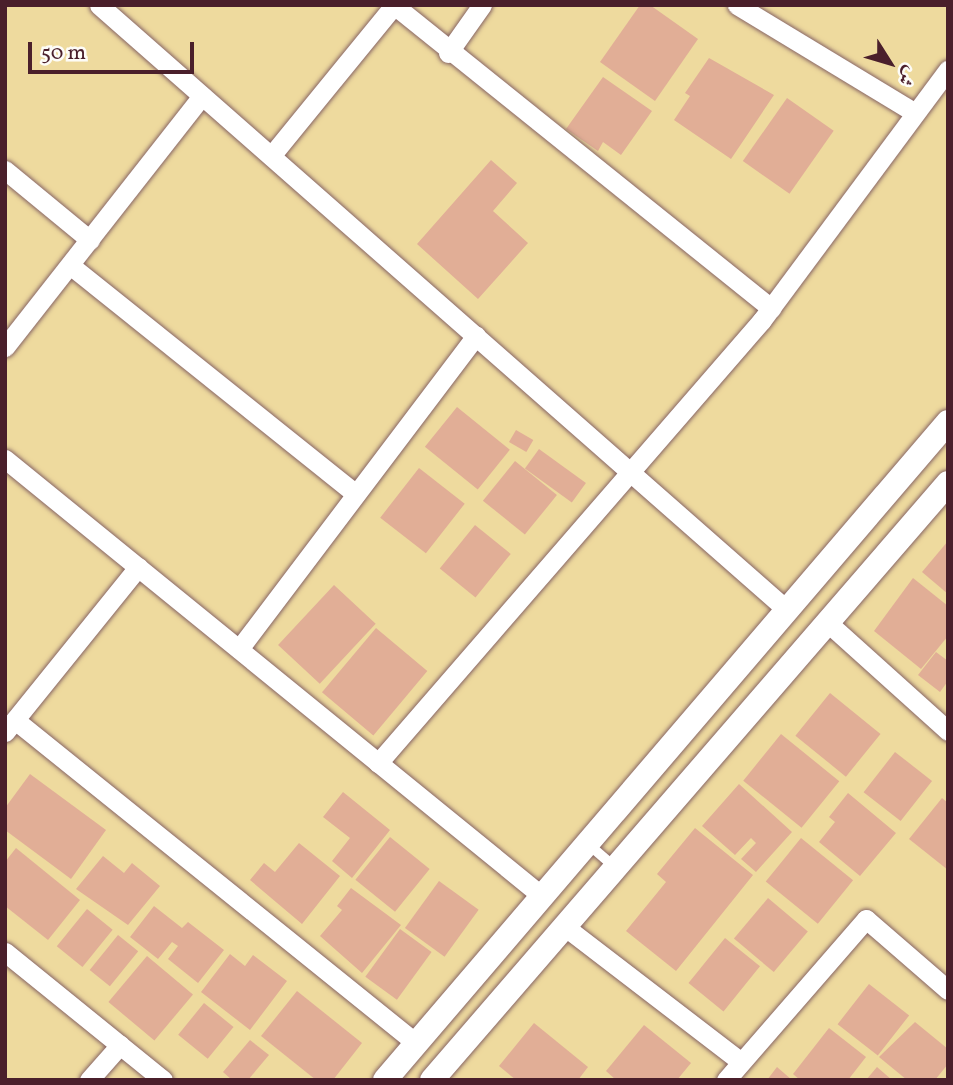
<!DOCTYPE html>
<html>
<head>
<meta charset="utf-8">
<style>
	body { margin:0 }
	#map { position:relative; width:953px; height:1085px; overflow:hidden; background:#f7e7d2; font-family:Vollkorn,Amiri,serif }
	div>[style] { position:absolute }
	.sand>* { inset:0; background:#eeda9e; transform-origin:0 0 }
	.building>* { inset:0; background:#e1ae96; transform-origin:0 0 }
	.roads { filter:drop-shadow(0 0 2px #876565) drop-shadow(0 0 2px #876565) }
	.service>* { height:10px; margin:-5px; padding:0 5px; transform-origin:5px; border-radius:5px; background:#fff }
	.minor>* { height:19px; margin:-9.5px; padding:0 9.5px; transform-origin:9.5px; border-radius:9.5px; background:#fff }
	.tertiary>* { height:24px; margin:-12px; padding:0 12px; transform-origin:12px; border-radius:12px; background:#fff }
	span { translate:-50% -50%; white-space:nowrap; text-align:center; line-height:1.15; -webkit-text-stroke:5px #fdfcf7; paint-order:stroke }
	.frame { position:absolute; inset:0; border:7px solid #4a1f2b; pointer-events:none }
	.north { position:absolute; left:855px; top:28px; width:70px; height:70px; -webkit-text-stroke:5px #fdfcf7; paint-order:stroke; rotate:127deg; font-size:19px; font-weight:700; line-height:28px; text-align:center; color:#4a1f2b }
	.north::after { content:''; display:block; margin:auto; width:24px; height:32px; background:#4a1f2b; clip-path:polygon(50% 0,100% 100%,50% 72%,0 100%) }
	.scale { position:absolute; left:28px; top:42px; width:166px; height:32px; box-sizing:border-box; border:4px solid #4a1f2b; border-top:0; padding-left:9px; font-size:21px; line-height:24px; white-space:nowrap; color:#4a1f2b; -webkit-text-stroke:5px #fdfcf7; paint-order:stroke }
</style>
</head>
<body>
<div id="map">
	<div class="sand">
		<div style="left:5px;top:5px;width:943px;height:1075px"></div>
	</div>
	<div class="building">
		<div style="clip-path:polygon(640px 5px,650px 5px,698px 39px,655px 101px,600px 62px)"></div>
		<div style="clip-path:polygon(709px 58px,774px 95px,731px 159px,674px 120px,690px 96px,685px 93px)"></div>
		<div style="clip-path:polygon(603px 77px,652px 111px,621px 155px,603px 142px,598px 151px,566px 129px)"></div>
		<div style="left:787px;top:98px;width:57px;height:77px;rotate:35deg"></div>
		<div style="clip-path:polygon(491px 160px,517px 183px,493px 211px,528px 243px,478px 299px,417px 244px)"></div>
		<div style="left:457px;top:407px;width:68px;height:51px;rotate:39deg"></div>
		<div style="left:516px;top:430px;width:20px;height:14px;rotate:30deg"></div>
		<div style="left:539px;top:449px;width:58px;height:24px;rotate:36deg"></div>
		<div style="left:515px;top:461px;width:54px;height:51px;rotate:39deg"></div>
		<div style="left:419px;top:468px;width:58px;height:63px;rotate:38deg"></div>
		<div style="left:475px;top:525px;width:46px;height:56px;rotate:39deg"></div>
		<div style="clip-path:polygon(948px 541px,948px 594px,922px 572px)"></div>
		<div style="clip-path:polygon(913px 578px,948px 606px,948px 636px,921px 669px,874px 631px)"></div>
		<div style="left:334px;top:585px;width:57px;height:82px;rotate:43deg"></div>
		<div style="left:376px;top:628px;width:67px;height:84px;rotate:40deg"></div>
		<div style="clip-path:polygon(936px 652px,948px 661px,948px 681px,940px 692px,918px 675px)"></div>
		<div style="left:830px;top:693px;width:65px;height:55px;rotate:39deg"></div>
		<div style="left:781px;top:734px;width:75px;height:60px;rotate:39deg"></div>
		<div style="left:895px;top:752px;width:47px;height:51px;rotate:38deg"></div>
		<div style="clip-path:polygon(30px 774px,106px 830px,71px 879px,5px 830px,5px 808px)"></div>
		<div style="clip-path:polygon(739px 784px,792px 832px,756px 872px,741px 859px,756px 843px,751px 838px,735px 855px,702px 826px)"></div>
		<div style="clip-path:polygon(343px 792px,390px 830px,352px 878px,332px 861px,350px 838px,323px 817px)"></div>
		<div style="clip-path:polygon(848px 793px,896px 833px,860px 876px,819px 842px,835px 822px,829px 817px)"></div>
		<div style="clip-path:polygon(942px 798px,948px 803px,948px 870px,909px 839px)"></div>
		<div style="clip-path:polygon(695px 828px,753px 875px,676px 971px,626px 931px,666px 882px,657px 874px)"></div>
		<div style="left:390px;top:837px;width:51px;height:55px;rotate:39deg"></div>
		<div style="left:801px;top:838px;width:67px;height:56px;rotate:39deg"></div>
		<div style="clip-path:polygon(299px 843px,340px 876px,302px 924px,250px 880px,264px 863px,275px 872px)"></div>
		<div style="clip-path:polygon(16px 848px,80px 900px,48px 940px,5px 906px,5px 862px)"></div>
		<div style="clip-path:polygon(103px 856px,124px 873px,132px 863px,160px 886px,128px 925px,76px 889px)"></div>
		<div style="left:439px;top:881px;width:49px;height:58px;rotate:36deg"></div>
		<div style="clip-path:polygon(351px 888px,401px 925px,362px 973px,320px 936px,342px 910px,337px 906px)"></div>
		<div style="left:768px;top:898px;width:52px;height:53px;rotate:40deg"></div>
		<div style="clip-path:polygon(154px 906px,182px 928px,188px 922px,224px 950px,198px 983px,168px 959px,178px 946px,172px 942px,158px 959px,130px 937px)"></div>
		<div style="left:87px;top:909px;width:33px;height:48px;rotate:39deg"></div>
		<div style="left:400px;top:929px;width:39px;height:59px;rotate:36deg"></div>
		<div style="left:118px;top:935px;width:26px;height:45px;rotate:39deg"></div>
		<div style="left:725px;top:938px;width:45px;height:58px;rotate:39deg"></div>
		<div style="clip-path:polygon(230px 954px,245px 966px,253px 955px,287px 981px,250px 1030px,201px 992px)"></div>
		<div style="left:147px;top:956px;width:60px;height:60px;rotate:40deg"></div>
		<div style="left:869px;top:984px;width:51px;height:51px;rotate:38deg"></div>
		<div style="clip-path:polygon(297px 991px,362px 1043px,333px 1080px,316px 1080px,261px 1036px)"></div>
		<div style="left:204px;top:1003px;width:38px;height:41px;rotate:39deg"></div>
		<div style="clip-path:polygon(915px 1022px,948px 1049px,948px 1064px,935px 1080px,907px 1080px,879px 1057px)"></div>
		<div style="clip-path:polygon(534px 1023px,588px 1067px,578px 1080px,516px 1080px,499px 1066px)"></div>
		<div style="clip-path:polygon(644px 1025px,691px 1063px,677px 1080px,616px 1080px,606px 1071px)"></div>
		<div style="clip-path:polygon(829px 1028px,866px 1057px,848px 1080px,800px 1080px,793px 1074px)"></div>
		<div style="clip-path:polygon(250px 1040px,269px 1055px,248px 1080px,232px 1080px,223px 1072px)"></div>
		<div style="clip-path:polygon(777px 1067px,792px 1080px,767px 1080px)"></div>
		<div style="clip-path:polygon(877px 1067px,892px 1080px,866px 1080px)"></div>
	</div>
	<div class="roads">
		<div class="service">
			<div style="left:587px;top:843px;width:37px;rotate:41deg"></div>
		</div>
		<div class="minor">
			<div style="left:99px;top:5px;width:916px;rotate:41.33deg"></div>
			<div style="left:737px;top:5px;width:208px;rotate:31.2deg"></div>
			<div style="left:448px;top:53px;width:59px;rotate:-54.7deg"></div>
			<div style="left:271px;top:156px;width:195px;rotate:-50.8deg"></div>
			<div style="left:394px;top:5px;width:484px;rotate:38.8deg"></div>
			<div style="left:5px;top:170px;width:110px;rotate:39.5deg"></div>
			<div style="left:70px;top:265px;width:366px;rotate:38.7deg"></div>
			<div style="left:5px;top:347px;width:319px;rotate:-51.9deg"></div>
			<div style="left:5px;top:459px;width:692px;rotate:39.14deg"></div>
			<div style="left:827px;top:622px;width:163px;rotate:42deg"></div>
			<div style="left:239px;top:649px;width:393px;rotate:-52.9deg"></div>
			<div style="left:15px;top:720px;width:515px;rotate:38.85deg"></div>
			<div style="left:5px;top:732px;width:212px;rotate:-51.1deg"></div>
			<div style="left:378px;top:763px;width:586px;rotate:-49.08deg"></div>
			<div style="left:762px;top:320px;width:312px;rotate:-53.4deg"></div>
			<div style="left:564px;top:926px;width:223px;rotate:37.5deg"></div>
			<div style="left:5px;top:952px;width:203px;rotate:39deg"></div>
			<div style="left:89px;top:1080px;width:47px;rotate:-48.5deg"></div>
			<div style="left:726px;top:1080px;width:213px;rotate:-49deg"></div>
			<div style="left:866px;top:919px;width:108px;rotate:40.9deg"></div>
		</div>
		<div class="tertiary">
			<div style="left:385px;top:1080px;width:866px;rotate:-49.45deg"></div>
			<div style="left:432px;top:1080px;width:789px;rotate:-49.16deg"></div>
		</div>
	</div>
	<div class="frame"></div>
	<div class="north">ش</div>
	<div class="scale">50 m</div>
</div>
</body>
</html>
